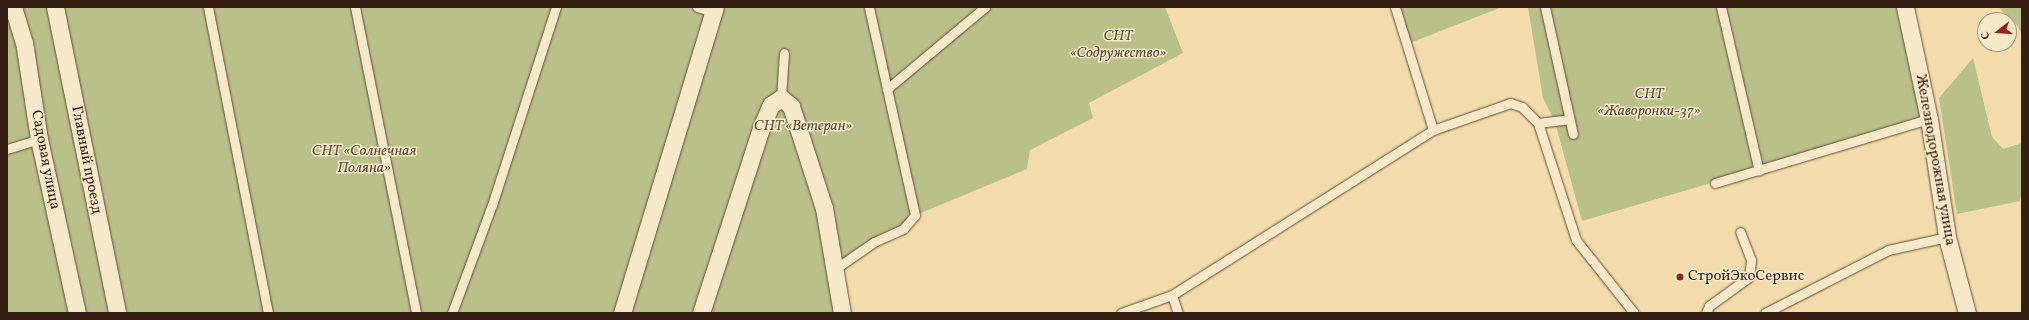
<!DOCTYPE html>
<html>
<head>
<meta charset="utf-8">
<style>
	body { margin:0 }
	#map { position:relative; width:2029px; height:320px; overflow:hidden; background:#f3dcac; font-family:Vollkorn,serif }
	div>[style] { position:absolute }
	.green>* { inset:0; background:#bac08a }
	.roads { filter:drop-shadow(0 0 1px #644e39) drop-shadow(0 0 1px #644e39) }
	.lane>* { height:9px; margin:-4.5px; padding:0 4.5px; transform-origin:4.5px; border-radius:4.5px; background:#f7e8c9 }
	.street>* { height:17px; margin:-8.5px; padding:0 8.5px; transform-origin:8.5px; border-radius:8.5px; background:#f7e8c9 }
	.dots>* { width:11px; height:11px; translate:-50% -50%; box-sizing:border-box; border:2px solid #f7e8c9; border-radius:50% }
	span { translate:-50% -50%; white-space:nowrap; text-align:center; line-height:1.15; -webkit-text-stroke:3px #f7e8c9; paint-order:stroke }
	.park-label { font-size:15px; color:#5d4f37; font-style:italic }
	.street-label { font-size:15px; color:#351f13 }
	.poi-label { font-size:15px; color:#351f13 }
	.left { translate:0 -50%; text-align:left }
	.frame { position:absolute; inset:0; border:8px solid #351f13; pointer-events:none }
	.north { position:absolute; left:1977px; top:12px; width:40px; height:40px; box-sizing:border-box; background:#f7e8c9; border:1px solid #a99880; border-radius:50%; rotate:253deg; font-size:11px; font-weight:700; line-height:16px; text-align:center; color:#351f13 }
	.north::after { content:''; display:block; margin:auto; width:14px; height:18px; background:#8f2418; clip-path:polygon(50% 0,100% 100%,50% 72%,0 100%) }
</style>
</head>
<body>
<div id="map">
	<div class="green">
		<div style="clip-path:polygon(7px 7px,1165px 7px,1183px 53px,1089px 103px,1093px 118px,1030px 150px,1027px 169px,916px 215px,912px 222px,835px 268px,842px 313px,7px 313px)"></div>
		<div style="clip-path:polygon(1395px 7px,1502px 7px,1405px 45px)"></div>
		<div style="clip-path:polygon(1528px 7px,1905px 7px,1929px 119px,1582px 221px,1555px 122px,1543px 98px)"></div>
		<div style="clip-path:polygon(1998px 7px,2022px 7px,2022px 35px,2017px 25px)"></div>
		<div style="clip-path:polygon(1973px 58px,1992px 137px,2003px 149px,2022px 143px,2022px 191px,2020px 201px,1957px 214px,1939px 98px)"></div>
	</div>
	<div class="roads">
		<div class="lane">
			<div style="left:208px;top:7px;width:312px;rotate:78.9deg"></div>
			<div style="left:355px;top:7px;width:312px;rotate:78.7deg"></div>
			<div style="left:697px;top:7px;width:17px;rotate:17deg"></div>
			<div style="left:1395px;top:7px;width:129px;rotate:72.8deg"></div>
			<div style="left:1545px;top:7px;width:130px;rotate:77.6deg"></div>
			<div style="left:1721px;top:7px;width:168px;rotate:77deg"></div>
			<div style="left:887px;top:89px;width:128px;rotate:-39.9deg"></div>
			<div style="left:781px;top:98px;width:45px;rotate:-86.2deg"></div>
			<div style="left:1538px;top:123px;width:31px;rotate:-7deg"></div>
			<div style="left:7px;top:149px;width:34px;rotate:-17deg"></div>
			<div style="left:1715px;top:183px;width:223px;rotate:-16.7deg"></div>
			<div style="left:835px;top:269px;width:47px;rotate:-34.7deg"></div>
			<div style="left:874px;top:242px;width:32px;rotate:-24deg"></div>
			<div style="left:903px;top:229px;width:18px;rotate:-49deg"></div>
			<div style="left:915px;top:215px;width:213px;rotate:-102.5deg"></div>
			<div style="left:1172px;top:295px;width:19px;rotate:72deg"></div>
			<div style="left:452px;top:313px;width:115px;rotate:-69.7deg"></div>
			<div style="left:492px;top:205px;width:208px;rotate:-72.1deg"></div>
			<div style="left:1121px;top:313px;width:54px;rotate:-19.4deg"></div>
			<div style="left:1172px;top:295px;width:309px;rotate:-32.3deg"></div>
			<div style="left:1433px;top:130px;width:82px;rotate:-19.3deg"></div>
			<div style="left:1510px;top:103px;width:13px;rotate:18deg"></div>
			<div style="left:1522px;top:107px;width:23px;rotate:45deg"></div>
			<div style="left:1538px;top:123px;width:123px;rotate:72deg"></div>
			<div style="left:1576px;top:240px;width:93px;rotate:51.5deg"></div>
			<div style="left:1706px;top:313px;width:8px;rotate:-67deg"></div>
			<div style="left:1709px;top:306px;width:49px;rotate:-35.9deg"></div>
			<div style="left:1749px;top:277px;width:17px;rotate:-83deg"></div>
			<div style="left:1751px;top:260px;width:30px;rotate:-111deg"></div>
			<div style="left:1765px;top:313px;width:138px;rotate:-27.1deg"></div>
			<div style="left:1888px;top:250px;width:60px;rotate:-12.4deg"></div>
		</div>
		<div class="street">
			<div style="left:13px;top:7px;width:37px;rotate:73deg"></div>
			<div style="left:24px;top:42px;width:98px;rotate:81.2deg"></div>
			<div style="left:39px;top:139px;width:178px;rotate:77.7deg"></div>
			<div style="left:55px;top:7px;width:312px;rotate:78.5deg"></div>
			<div style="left:1905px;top:7px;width:115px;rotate:77.9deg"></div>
			<div style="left:1929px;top:119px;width:119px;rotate:81.3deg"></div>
			<div style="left:1947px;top:237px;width:79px;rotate:75.3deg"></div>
			<div style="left:622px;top:313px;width:320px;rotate:-73.1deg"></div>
			<div style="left:701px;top:313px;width:194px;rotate:-72deg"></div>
			<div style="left:761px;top:128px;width:25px;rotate:-67deg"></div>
			<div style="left:771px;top:105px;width:12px;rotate:-35deg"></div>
			<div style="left:781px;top:98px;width:13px;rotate:39deg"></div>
			<div style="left:791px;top:106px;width:107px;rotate:72.1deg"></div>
			<div style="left:824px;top:208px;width:107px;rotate:80.3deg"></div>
		</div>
	</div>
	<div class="dots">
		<div style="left:1680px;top:277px;background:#8f2418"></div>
	</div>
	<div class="park-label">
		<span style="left:1118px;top:45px">СНТ<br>«Содружество»</span>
		<span style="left:1649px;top:103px">СНТ<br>«Жаворонки-37»</span>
		<span style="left:803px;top:127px">СНТ «Ветеран»</span>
		<span style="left:364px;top:160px">СНТ «Солнечная<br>Поляна»</span>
	</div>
	<div class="street-label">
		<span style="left:45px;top:160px;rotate:79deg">Садовая улица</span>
		<span style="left:86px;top:160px;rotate:79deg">Главный проезд</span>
		<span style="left:1935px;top:160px;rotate:80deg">Железнодорожная улица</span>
	</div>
	<div class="poi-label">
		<span class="left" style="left:1688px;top:277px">СтройЭкоСервис</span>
	</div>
	<div class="frame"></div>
	<div class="north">С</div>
</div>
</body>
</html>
